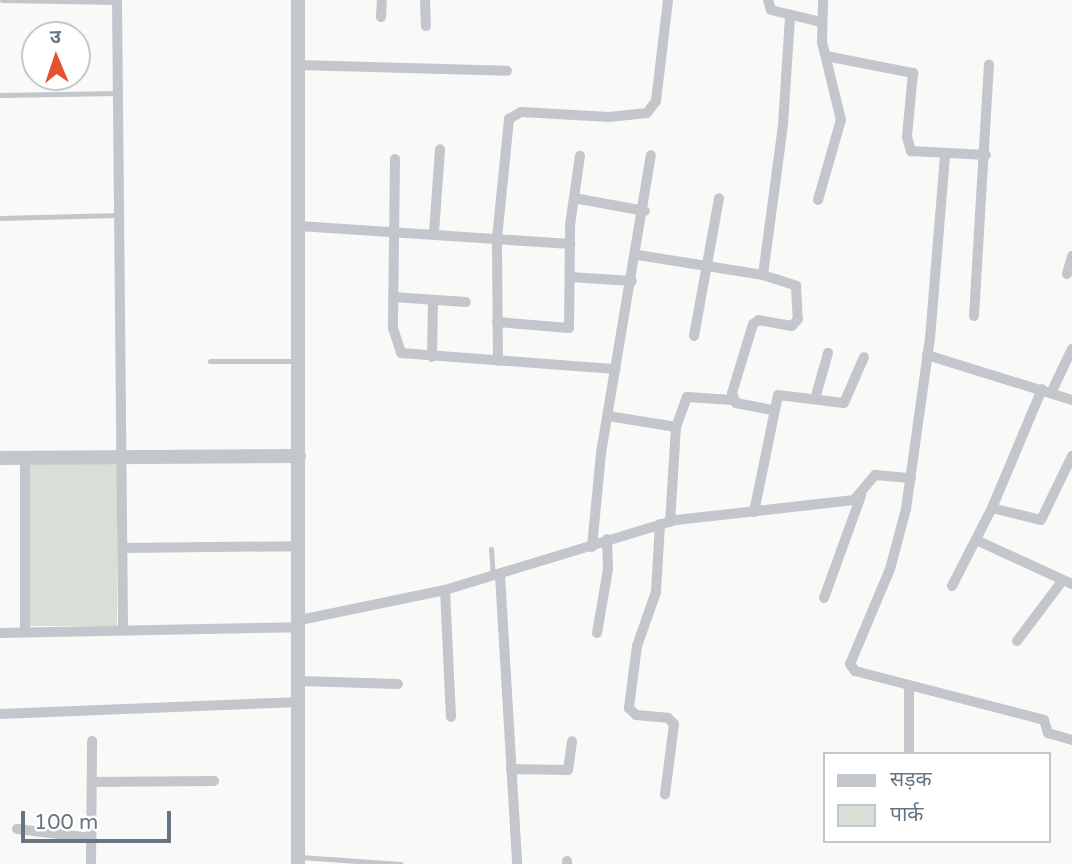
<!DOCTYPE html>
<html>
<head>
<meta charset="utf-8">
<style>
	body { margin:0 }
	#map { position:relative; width:1072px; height:864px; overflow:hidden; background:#f9f9f7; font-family:"Varela Round","Noto Sans Devanagari",sans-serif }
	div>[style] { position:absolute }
	.green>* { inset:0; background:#d9ded6; transform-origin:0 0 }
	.service>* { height:5px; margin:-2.5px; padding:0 2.5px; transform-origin:2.5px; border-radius:2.5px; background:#c3c7cb }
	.minor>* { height:10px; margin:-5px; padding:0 5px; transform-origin:5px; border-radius:5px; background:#c3c7cb }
	.tertiary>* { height:14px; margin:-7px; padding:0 7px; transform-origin:7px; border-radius:7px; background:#c3c7cb }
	span { translate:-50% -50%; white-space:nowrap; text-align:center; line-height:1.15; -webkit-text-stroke:7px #fff; paint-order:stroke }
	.legend { position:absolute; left:823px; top:752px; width:228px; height:91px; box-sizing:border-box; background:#fff; border:2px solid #c1c8cd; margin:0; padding:9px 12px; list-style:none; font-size:21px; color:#657682 }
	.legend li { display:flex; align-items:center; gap:14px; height:35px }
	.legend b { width:35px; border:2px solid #c1c8cd }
	.north { position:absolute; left:21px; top:21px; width:70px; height:70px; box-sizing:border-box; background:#fff; border:2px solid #c1c8cd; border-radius:50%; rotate:358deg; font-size:19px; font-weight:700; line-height:28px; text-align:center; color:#657682 }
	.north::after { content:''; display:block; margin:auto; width:24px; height:32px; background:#e3532e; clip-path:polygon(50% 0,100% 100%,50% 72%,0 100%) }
	.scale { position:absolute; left:21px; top:811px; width:150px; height:32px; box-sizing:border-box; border:4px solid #657682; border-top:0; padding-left:9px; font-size:21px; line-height:24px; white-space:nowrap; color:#657682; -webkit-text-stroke:5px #fff; paint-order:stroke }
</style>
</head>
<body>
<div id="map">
	<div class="green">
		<div style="left:117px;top:463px;width:163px;height:89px;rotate:90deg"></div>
	</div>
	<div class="service">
		<div style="left:2px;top:0;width:115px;rotate:1deg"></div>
		<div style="left:0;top:95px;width:118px;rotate:-1deg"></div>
		<div style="left:0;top:218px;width:118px;rotate:-1.5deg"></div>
		<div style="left:210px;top:361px;width:86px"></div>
		<div style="left:491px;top:549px;width:28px;rotate:86deg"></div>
		<div style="left:300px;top:857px;width:101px;rotate:4deg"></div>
	</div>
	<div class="minor">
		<div style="left:117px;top:0;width:630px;rotate:89.45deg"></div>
		<div style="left:425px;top:0;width:26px;rotate:88deg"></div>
		<div style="left:768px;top:0;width:10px;rotate:73deg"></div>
		<div style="left:771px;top:10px;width:51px;rotate:13.5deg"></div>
		<div style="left:381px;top:17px;width:17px;rotate:-87deg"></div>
		<div style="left:826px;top:56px;width:89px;rotate:11.1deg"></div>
		<div style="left:913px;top:73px;width:64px;rotate:95.4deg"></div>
		<div style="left:907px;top:137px;width:15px;rotate:74deg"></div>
		<div style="left:911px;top:151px;width:75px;rotate:3.1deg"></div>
		<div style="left:298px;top:65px;width:209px;rotate:1.6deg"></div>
		<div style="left:945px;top:156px;width:183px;rotate:94.7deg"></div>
		<div style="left:930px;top:338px;width:173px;rotate:98deg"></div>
		<div style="left:906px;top:509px;width:62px;rotate:104.9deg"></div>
		<div style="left:890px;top:569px;width:103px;rotate:112.8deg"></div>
		<div style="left:850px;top:664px;width:9px;rotate:54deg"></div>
		<div style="left:855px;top:671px;width:195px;rotate:14.5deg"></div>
		<div style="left:1044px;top:720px;width:14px;rotate:73deg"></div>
		<div style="left:1048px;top:733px;width:25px;rotate:16deg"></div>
		<div style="left:395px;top:159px;width:169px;rotate:90.7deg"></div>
		<div style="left:393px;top:328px;width:26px;rotate:72deg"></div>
		<div style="left:401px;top:353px;width:215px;rotate:4.3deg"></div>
		<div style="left:574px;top:198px;width:72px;rotate:10.4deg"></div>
		<div style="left:818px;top:200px;width:83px;rotate:-74deg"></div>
		<div style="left:841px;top:120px;width:80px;rotate:-103.7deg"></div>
		<div style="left:822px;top:42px;width:42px;rotate:-88.6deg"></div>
		<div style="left:299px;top:226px;width:272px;rotate:3.8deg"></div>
		<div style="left:434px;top:233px;width:84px;rotate:-85.9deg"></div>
		<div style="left:638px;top:255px;width:127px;rotate:9.1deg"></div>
		<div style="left:763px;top:275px;width:151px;rotate:-82.4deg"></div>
		<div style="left:783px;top:125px;width:109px;rotate:-86.3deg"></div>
		<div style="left:1067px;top:274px;width:19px;rotate:-74deg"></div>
		<div style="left:763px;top:275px;width:35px;rotate:18deg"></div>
		<div style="left:796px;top:286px;width:33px;rotate:87deg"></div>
		<div style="left:798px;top:319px;width:9px;rotate:131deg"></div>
		<div style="left:792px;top:326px;width:34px;rotate:-170deg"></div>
		<div style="left:759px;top:320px;width:7px;rotate:146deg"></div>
		<div style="left:753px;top:324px;width:72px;rotate:106.9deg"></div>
		<div style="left:732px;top:393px;width:11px;rotate:68deg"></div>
		<div style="left:736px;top:403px;width:38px;rotate:11deg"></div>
		<div style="left:570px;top:277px;width:62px;rotate:3.7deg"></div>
		<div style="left:393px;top:297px;width:73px;rotate:3.9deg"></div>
		<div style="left:974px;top:316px;width:252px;rotate:-86.6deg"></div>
		<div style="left:497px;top:322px;width:72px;rotate:4.8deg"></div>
		<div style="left:569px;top:328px;width:103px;rotate:-89.4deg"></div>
		<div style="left:570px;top:225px;width:70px;rotate:-81.8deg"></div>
		<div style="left:694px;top:336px;width:140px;rotate:-79.7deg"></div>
		<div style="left:927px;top:355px;width:152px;rotate:17.2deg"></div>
		<div style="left:432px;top:357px;width:57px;rotate:-89deg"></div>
		<div style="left:498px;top:361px;width:123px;rotate:-90.5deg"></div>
		<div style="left:497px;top:238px;width:120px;rotate:-84.2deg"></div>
		<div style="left:509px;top:119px;width:14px;rotate:-30deg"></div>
		<div style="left:521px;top:112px;width:88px;rotate:3.3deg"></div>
		<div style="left:609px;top:117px;width:38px;rotate:-6deg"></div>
		<div style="left:647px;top:113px;width:15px;rotate:-53deg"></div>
		<div style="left:656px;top:101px;width:102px;rotate:-83.2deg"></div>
		<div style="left:1051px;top:393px;width:49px;rotate:-64.5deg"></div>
		<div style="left:815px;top:399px;width:48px;rotate:-74.2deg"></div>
		<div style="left:608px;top:416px;width:69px;rotate:9.2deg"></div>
		<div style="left:676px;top:427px;width:95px;rotate:93.6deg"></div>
		<div style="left:676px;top:427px;width:32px;rotate:-70deg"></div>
		<div style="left:687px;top:397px;width:46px;rotate:3.7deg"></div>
		<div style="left:992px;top:508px;width:129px;rotate:-67.2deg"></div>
		<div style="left:754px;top:512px;width:119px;rotate:-78.4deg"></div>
		<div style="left:778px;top:395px;width:66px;rotate:6.9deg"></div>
		<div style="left:844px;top:403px;width:50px;rotate:-66.5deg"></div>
		<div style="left:660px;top:524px;width:68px;rotate:93.4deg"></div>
		<div style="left:656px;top:592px;width:57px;rotate:109.4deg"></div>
		<div style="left:637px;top:646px;width:63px;rotate:97.4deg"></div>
		<div style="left:629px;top:708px;width:10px;rotate:45deg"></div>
		<div style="left:636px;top:715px;width:32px;rotate:5deg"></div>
		<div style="left:668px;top:718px;width:8px;rotate:45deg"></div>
		<div style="left:674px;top:724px;width:71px;rotate:97.3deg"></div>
		<div style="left:976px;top:540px;width:106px;rotate:24.6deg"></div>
		<div style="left:592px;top:547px;width:94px;rotate:-84.5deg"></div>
		<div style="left:601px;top:453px;width:302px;rotate:-80.5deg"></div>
		<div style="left:123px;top:548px;width:177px;rotate:-0.6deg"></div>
		<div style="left:500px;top:575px;width:289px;rotate:86.6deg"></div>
		<div style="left:952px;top:586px;width:88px;rotate:-62.9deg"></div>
		<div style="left:992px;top:508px;width:50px;rotate:13.8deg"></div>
		<div style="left:1041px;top:520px;width:71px;rotate:-64.2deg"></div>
		<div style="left:445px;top:590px;width:127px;rotate:87.3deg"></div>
		<div style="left:824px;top:598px;width:109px;rotate:-70.1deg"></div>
		<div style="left:300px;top:620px;width:148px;rotate:-11.7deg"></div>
		<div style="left:445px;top:590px;width:241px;rotate:-16.9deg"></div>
		<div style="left:676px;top:520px;width:179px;rotate:-6.4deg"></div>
		<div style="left:854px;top:500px;width:33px;rotate:-50deg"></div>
		<div style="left:875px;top:475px;width:36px;rotate:5deg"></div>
		<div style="left:25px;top:632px;width:174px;rotate:-90deg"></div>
		<div style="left:0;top:633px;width:300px;rotate:-1.1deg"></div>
		<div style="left:597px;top:633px;width:65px;rotate:-80.2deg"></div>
		<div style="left:608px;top:569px;width:30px;rotate:-92deg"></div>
		<div style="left:1017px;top:641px;width:76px;rotate:-53deg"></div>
		<div style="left:300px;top:681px;width:98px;rotate:1.8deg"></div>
		<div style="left:909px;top:686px;width:68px;rotate:90deg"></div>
		<div style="left:0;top:714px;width:300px;rotate:-2.3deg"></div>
		<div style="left:511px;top:769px;width:57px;rotate:1deg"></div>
		<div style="left:568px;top:770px;width:29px;rotate:-82deg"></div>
		<div style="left:92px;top:782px;width:122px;rotate:-0.5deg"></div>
		<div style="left:17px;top:829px;width:75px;rotate:6.9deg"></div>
		<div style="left:91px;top:864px;width:123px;rotate:-89.5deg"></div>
		<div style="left:567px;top:864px;width:3px;rotate:-90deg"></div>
	</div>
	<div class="tertiary">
		<div style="left:298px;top:0;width:864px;rotate:90deg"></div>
		<div style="left:0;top:458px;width:299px;rotate:-0.4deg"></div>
	</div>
	<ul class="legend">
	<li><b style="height:9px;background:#c3c7cb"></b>सड़क</li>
	<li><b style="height:19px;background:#d9ded6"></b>पार्क</li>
	</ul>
	<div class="north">उ</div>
	<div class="scale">100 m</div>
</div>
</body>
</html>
